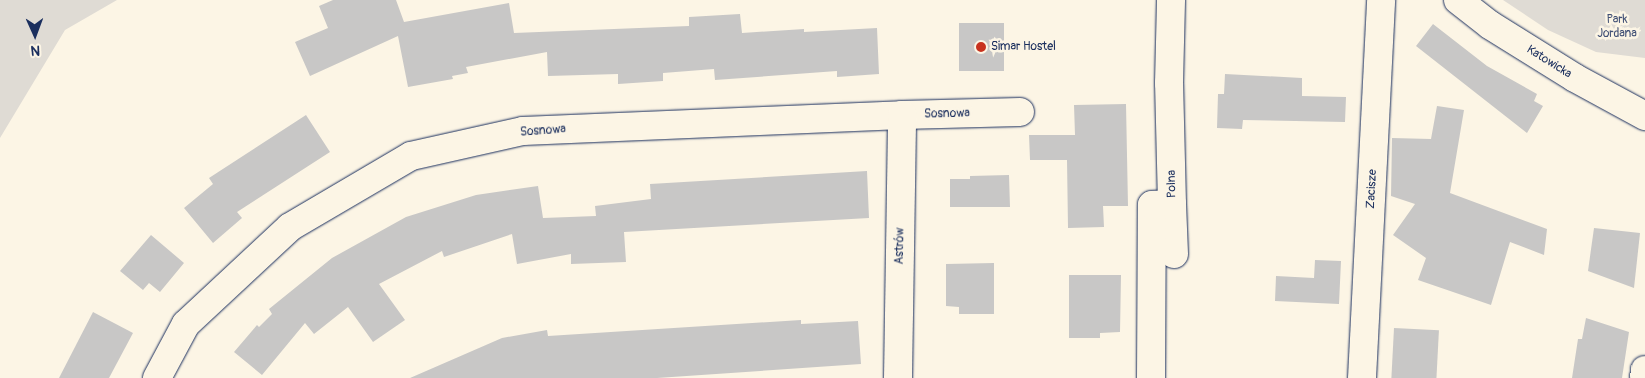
<!DOCTYPE html>
<html>
<head>
<meta charset="utf-8">
<style>
	body { margin:0 }
	#map { position:relative; width:1645px; height:378px; overflow:hidden; background:#fcf5e5; font-family:Pangolin,sans-serif }
	div>[style] { position:absolute }
	.green>* { inset:0; background:#dfdbd4 }
	.building>* { inset:0; background:#c8c7c6; transform-origin:0 0 }
	.roads { filter:drop-shadow(0 0 1px #1b2f5e) drop-shadow(0 0 1px #1b2f5e) }
	.minor>* { height:28px; margin:-14px; padding:0 14px; transform-origin:14px; border-radius:14px; background:#fcf5e5 }
	.dots>* { width:14px; height:14px; translate:-50% -50%; box-sizing:border-box; border:2px solid #fcf5e5; border-radius:50% }
	span { translate:-50% -50%; white-space:nowrap; text-align:center; line-height:1.15; -webkit-text-stroke:5px #fcf5e5; paint-order:stroke }
	.park-label { font-size:12px; color:#425176 }
	.poi-label { font-size:12px; color:#1b2f5e }
	.left { translate:0 -50%; text-align:left }
	.street-label { font-size:12px; color:#1b2f5e }
	.north { position:absolute; left:10px; top:10px; width:50px; height:50px; -webkit-text-stroke:4px #fcf5e5; paint-order:stroke; rotate:178deg; font-size:14px; font-weight:700; line-height:20px; text-align:center; color:#1b2f5e }
	.north::after { content:''; display:block; margin:auto; width:18px; height:22px; background:#1b2f5e; clip-path:polygon(50% 0,100% 100%,50% 72%,0 100%) }
</style>
</head>
<body>
<div id="map">
	<div class="green">
		<div style="clip-path:polygon(0 0,117px 0,65px 30px,0 138px)"></div>
		<div style="clip-path:polygon(1503px 0,1645px 0,1645px 58px,1596px 52px,1548px 30px)"></div>
	</div>
	<div class="building">
		<div style="clip-path:polygon(333px 0,396px 0,404px 22px,509px 3px,514px 33px,689px 26px,689px 17px,740px 14px,742px 33px,804px 29px,804px 32px,877px 28px,879px 74px,837px 77px,837px 71px,715px 80px,714px 69px,663px 73px,663px 81px,618px 84px,618px 74px,548px 76px,547px 52px,466px 67px,468px 73px,452px 76px,453px 79px,408px 87px,398px 36px,310px 76px,295px 42px,328px 28px,319px 6px)"></div>
		<div style="left:959px;top:23px;width:45px;height:48px"></div>
		<div style="clip-path:polygon(1433px 24px,1487px 66px,1537px 94px,1534px 101px,1543px 106px,1527px 133px,1416px 46px)"></div>
		<div style="clip-path:polygon(1225px 74px,1302px 78px,1302px 96px,1346px 97px,1345px 122px,1243px 120px,1242px 129px,1217px 128px,1218px 94px,1224px 94px)"></div>
		<div style="clip-path:polygon(1126px 104px,1128px 206px,1103px 206px,1104px 227px,1068px 228px,1067px 160px,1030px 160px,1029px 135px,1075px 135px,1074px 105px)"></div>
		<div style="clip-path:polygon(1437px 106px,1464px 110px,1450px 193px,1547px 229px,1544px 255px,1510px 242px,1491px 305px,1418px 280px,1426px 258px,1393px 235px,1415px 204px,1391px 196px,1392px 138px,1431px 139px)"></div>
		<div style="clip-path:polygon(306px 115px,330px 152px,237px 212px,242px 218px,213px 243px,184px 208px,213px 184px,209px 178px)"></div>
		<div style="clip-path:polygon(867px 171px,869px 218px,624px 232px,626px 262px,571px 264px,571px 254px,517px 264px,512px 234px,444px 257px,442px 251px,379px 284px,405px 320px,373px 342px,348px 307px,314px 334px,305px 323px,262px 375px,234px 352px,257px 325px,259px 327px,272px 314px,269px 309px,332px 258px,406px 217px,476px 195px,538px 186px,543px 218px,596px 216px,595px 206px,651px 199px,650px 184px)"></div>
		<div style="clip-path:polygon(1009px 175px,1010px 207px,950px 207px,950px 179px,970px 179px,970px 176px)"></div>
		<div style="clip-path:polygon(1594px 228px,1640px 233px,1634px 288px,1588px 271px)"></div>
		<div style="clip-path:polygon(151px 235px,184px 263px,160px 292px,149px 283px,143px 290px,120px 271px)"></div>
		<div style="clip-path:polygon(1315px 260px,1341px 261px,1339px 304px,1275px 301px,1276px 276px,1314px 278px)"></div>
		<div style="clip-path:polygon(994px 263px,994px 314px,959px 314px,959px 307px,946px 306px,946px 264px)"></div>
		<div style="clip-path:polygon(1069px 275px,1121px 275px,1120px 332px,1100px 333px,1100px 338px,1069px 338px)"></div>
		<div style="clip-path:polygon(93px 312px,133px 333px,109px 378px,59px 378px)"></div>
		<div style="clip-path:polygon(1586px 318px,1629px 332px,1622px 378px,1572px 378px,1578px 339px,1582px 339px)"></div>
		<div style="clip-path:polygon(801px 320px,801px 324px,858px 321px,861px 364px,657px 378px,410px 378px,502px 338px,547px 330px,548px 336px)"></div>
		<div style="left:1394px;top:328px;width:45px;height:50px;rotate:3deg"></div>
	</div>
	<div class="roads">
		<div class="minor">
			<div style="left:1458px;top:0;width:41px;rotate:38deg"></div>
			<div style="left:1490px;top:25px;width:100px;rotate:31.9deg"></div>
			<div style="left:1575px;top:78px;width:80px;rotate:28.5deg"></div>
			<div style="left:1172px;top:204px;width:50px;rotate:87.7deg"></div>
			<div style="left:157px;top:378px;width:61px;rotate:-61.8deg"></div>
			<div style="left:186px;top:324px;width:142px;rotate:-43deg"></div>
			<div style="left:290px;top:227px;width:140px;rotate:-30.4deg"></div>
			<div style="left:411px;top:156px;width:115px;rotate:-12.6deg"></div>
			<div style="left:523px;top:131px;width:379px;rotate:-2.4deg"></div>
			<div style="left:902px;top:115px;width:118px;rotate:-1.5deg"></div>
			<div style="left:898px;top:378px;width:263px;rotate:-89.1deg"></div>
			<div style="left:1151px;top:378px;width:173px;rotate:-89.7deg"></div>
			<div style="left:1152px;top:205px;width:20px;rotate:-3deg"></div>
			<div style="left:1172px;top:204px;width:121px;rotate:-91.4deg"></div>
			<div style="left:1169px;top:83px;width:83px;rotate:-88.6deg"></div>
			<div style="left:1362px;top:378px;width:378px;rotate:-87.1deg"></div>
			<div style="left:1644px;top:378px;width:8px;rotate:-83deg"></div>
		</div>
	</div>
	<div class="dots">
		<div style="left:981px;top:47px;background:#c8321e"></div>
	</div>
	<div class="park-label">
		<span style="left:1617px;top:27px">Park<br>Jordana</span>
	</div>
	<div class="poi-label">
		<span class="left" style="left:991px;top:47px">Simar Hostel</span>
	</div>
	<div class="street-label">
		<span style="left:1549px;top:62px;rotate:32deg">Katowicka</span>
		<span style="left:947px;top:114px;rotate:-1deg">Sosnowa</span>
		<span style="left:543px;top:131px;rotate:-4deg">Sosnowa</span>
		<span style="left:1172px;top:184px;rotate:-91deg">Polna</span>
		<span style="left:1372px;top:189px;rotate:-87deg">Zacisze</span>
		<span style="left:900px;top:246px;rotate:-89deg">Astrów</span>
	</div>
	<div class="north">N</div>
</div>
</body>
</html>
